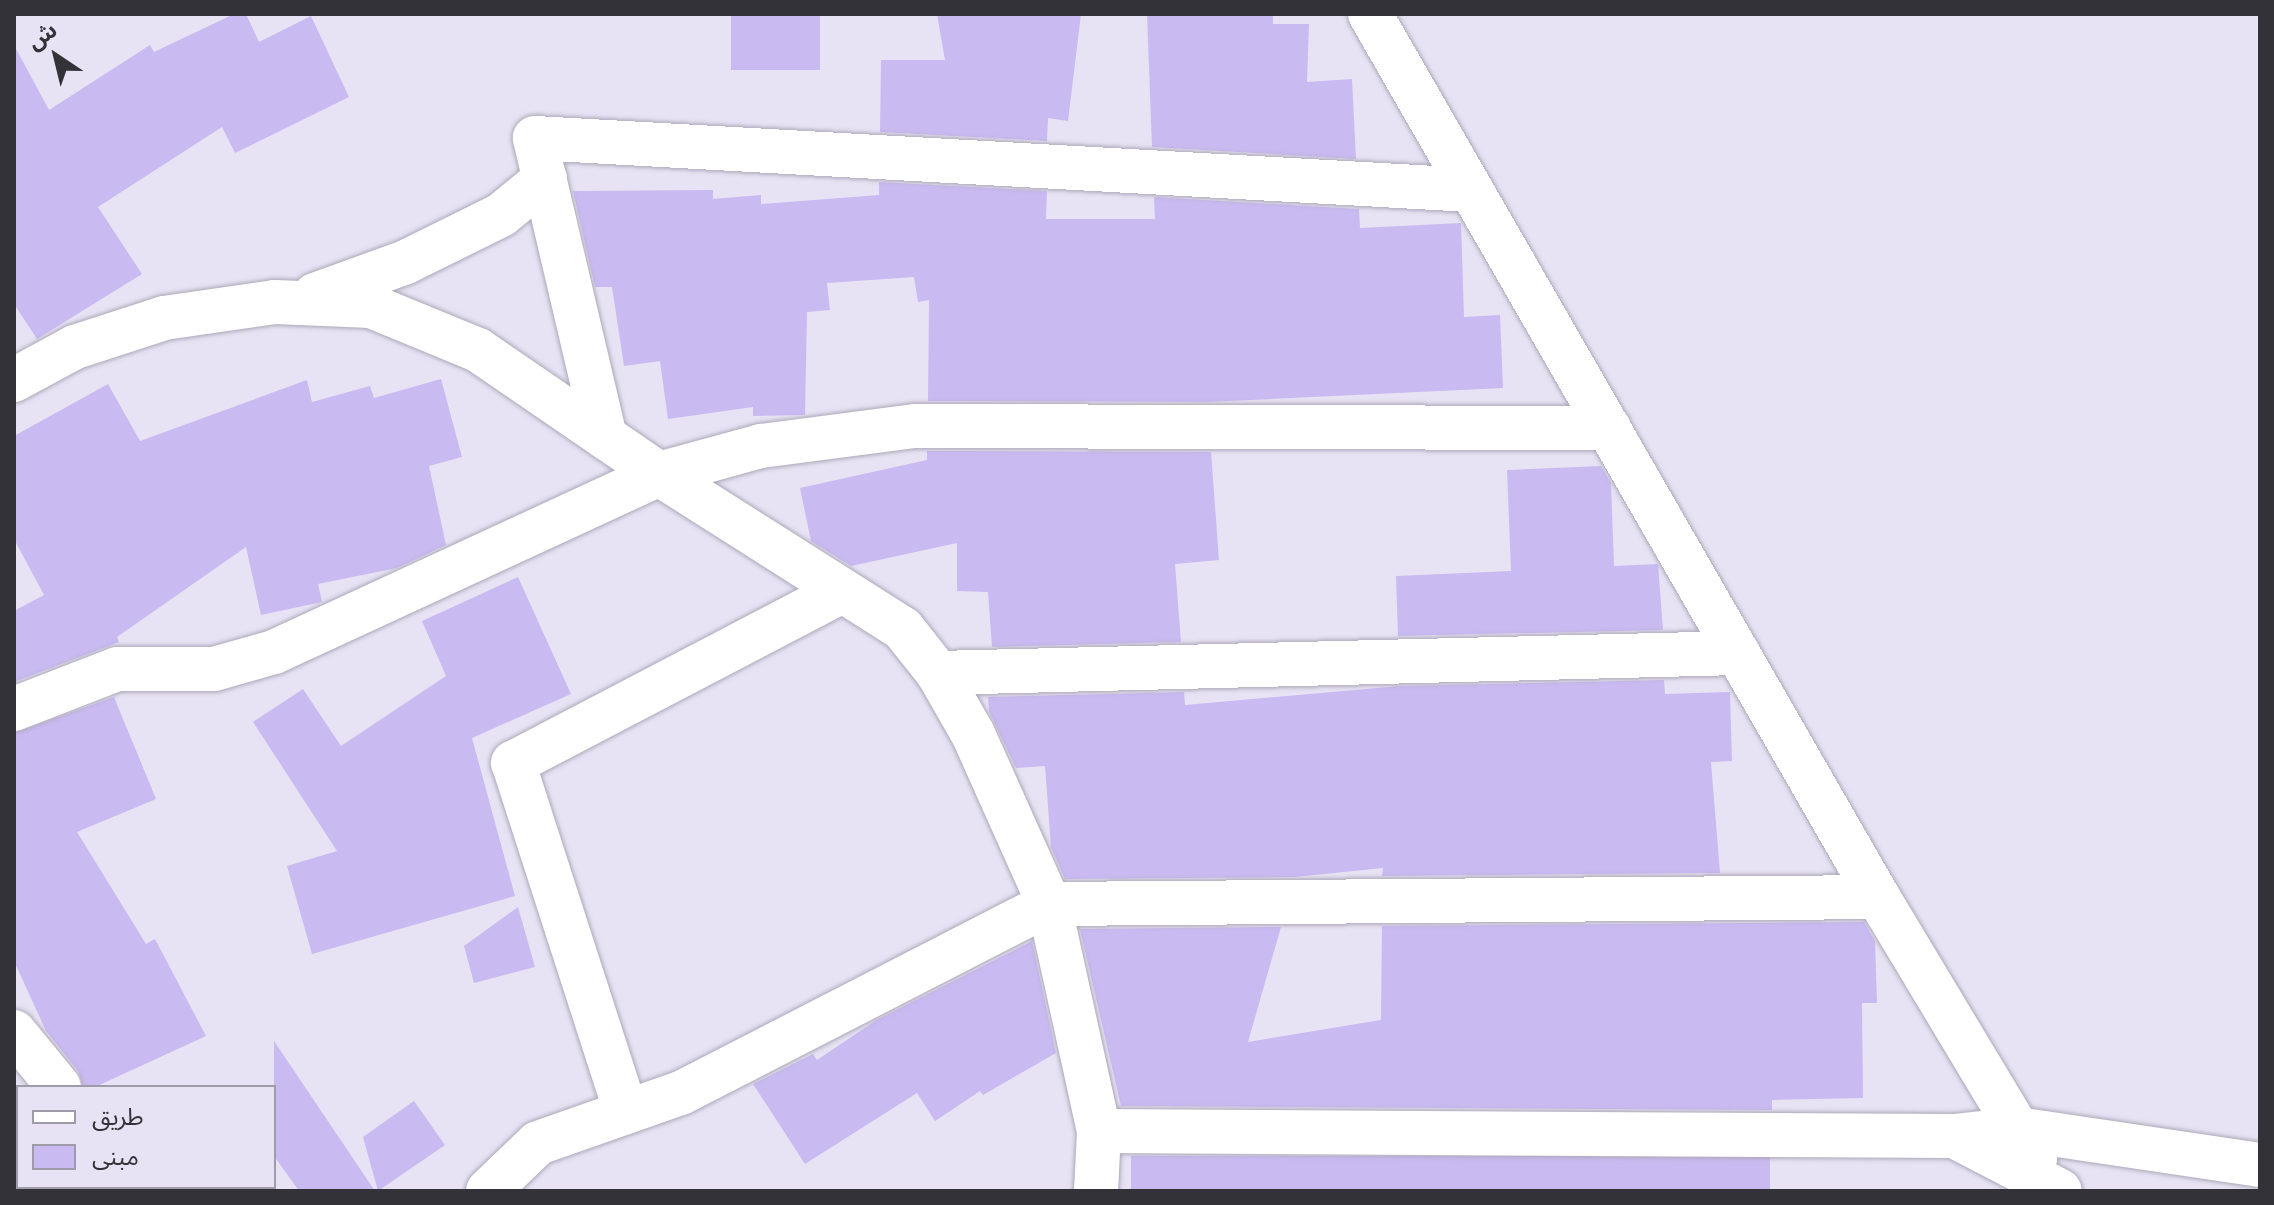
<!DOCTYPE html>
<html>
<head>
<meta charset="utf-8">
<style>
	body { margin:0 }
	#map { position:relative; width:2274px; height:1205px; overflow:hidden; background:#e7e3f4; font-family:Poppins,"Noto Sans Arabic",sans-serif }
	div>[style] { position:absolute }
	.building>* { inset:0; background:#c9baf1; transform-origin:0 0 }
	.roads { filter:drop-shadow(0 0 2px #aca8b8) drop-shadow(0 0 2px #aca8b8) }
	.street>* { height:44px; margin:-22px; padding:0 22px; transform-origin:22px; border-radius:22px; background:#fff }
	.secondary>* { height:44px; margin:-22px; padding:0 22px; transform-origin:22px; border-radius:22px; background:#fff }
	span { translate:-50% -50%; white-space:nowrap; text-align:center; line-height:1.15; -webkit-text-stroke:7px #e7e3f4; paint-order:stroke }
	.frame { position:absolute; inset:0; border:16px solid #343239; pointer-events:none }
	.legend { position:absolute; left:16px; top:1085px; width:260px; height:104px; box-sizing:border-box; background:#e7e3f4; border:2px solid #9f9ca9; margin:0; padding:10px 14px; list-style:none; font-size:24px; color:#343239 }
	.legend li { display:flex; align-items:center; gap:16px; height:40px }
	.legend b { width:40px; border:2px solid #9f9ca9 }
	.north { position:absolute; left:16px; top:16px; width:80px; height:80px; -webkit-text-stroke:6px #e7e3f4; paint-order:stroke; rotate:325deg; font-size:22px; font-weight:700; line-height:32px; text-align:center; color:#343239 }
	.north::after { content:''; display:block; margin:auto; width:28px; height:36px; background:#343239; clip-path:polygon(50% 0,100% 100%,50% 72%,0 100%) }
</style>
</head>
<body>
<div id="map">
	<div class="building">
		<div style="clip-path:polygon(234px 14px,246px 14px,259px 42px,311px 16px,349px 97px,235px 153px,222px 127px,98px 207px,142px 274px,37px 339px,14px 304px,14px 45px,49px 110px,150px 45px,154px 52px)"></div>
		<div style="left:731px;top:14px;width:89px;height:56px"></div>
		<div style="clip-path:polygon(937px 14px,1081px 14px,1068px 121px,1048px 118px,1047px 141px,880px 132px,881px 60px,945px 60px)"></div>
		<div style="clip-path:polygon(1147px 14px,1273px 14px,1273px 24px,1309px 24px,1307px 82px,1352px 79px,1356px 159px,1152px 147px)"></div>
		<div style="clip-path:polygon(879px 182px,1047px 191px,1046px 219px,1155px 219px,1154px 197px,1359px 209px,1360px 228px,1461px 223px,1464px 317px,1500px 315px,1503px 388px,1207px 402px,928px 401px,929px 300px,918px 302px,914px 277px,827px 283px,830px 310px,807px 312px,805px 415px,753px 416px,753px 407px,668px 419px,660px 361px,624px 366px,612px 287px,595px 287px,573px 191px,713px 190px,713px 199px,761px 195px,761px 204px,879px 195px)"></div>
		<div style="clip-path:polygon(441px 379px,462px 457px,429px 466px,446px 545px,397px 568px,318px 584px,322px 602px,261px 615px,246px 547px,117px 637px,119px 642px,14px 682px,14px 611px,44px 595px,14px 539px,14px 436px,108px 384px,140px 441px,307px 380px,312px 402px,370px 386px,374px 398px)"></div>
		<div style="clip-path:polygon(927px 451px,1211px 452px,1219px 560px,1175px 564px,1181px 642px,992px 647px,988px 592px,957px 591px,957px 543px,851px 566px,811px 541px,800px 488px,927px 460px)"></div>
		<div style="clip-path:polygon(1601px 466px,1611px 483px,1614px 566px,1658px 564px,1663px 630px,1398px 636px,1396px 576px,1511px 571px,1507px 470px)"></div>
		<div style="clip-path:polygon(518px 577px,571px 694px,472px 738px,515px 896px,312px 954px,287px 866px,337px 851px,253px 722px,303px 689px,341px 746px,446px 676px,422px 621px)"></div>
		<div style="clip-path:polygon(1664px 680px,1665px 694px,1730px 692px,1732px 761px,1711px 762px,1720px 873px,1382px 876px,1383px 868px,1295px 877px,1065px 879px,1051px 847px,1045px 766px,1016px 768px,989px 711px,988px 697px,1184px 692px,1185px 705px,1400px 686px)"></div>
		<div style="clip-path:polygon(114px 697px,156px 799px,77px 832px,146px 944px,155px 939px,206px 1036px,95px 1087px,83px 1087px,78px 1071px,46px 1031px,14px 961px,14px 733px)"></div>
		<div style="clip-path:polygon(518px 907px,535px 967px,474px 983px,464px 946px)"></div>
		<div style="clip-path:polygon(1864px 922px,1875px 941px,1877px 1003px,1862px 1003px,1863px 1098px,1772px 1100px,1772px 1110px,1121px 1106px,1080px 929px,1281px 927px,1248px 1042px,1381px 1020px,1382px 926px)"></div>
		<div style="clip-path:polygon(1032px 941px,1056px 1053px,983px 1095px,980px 1091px,935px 1121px,917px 1093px,805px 1164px,753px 1084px,813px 1054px,817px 1060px,875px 1021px)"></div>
		<div style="clip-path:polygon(274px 1041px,375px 1191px,299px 1191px,274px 1156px)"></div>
		<div style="clip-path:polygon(414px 1101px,445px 1145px,378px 1191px,363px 1137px)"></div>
		<div style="left:1131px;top:1156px;width:639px;height:35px"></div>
	</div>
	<div class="roads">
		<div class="street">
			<div style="left:1370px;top:14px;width:1019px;rotate:60.09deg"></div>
			<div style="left:1878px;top:897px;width:305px;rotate:59deg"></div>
			<div style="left:315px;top:295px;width:97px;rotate:-19.9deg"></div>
			<div style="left:406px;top:262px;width:106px;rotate:-26.3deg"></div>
			<div style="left:501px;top:215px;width:57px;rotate:-39.3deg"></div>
			<div style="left:14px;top:380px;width:69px;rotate:-28.4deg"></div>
			<div style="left:75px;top:347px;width:94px;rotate:-18deg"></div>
			<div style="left:164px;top:318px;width:112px;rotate:-8.2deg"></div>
			<div style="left:275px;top:302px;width:96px;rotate:2.4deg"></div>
			<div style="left:371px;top:306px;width:116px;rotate:22.4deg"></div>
			<div style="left:478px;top:350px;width:219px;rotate:34.4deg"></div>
			<div style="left:659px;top:474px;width:289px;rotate:32.4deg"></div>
			<div style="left:903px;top:629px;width:56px;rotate:51.5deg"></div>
			<div style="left:938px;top:673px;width:70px;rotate:60.2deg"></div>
			<div style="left:973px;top:734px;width:186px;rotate:65.9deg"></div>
			<div style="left:1049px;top:904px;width:829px;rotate:-0.48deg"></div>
			<div style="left:605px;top:437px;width:307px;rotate:-103.2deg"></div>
			<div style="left:535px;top:138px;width:937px;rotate:3.18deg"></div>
			<div style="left:938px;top:673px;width:800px;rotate:-1.43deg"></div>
			<div style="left:14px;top:709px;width:110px;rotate:-21.2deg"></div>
			<div style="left:117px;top:669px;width:97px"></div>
			<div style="left:214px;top:669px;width:62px;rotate:-15.8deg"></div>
			<div style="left:274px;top:652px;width:424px;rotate:-24.8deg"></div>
			<div style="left:659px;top:474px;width:106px;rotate:-15.4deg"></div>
			<div style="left:761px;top:446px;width:155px;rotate:-7.4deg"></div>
			<div style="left:915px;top:426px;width:694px;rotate:0.17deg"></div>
			<div style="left:14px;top:1032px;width:71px;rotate:50.7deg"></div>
			<div style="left:626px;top:1112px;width:367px;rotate:-107.9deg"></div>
			<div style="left:513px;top:763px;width:371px;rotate:-27.6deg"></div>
			<div style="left:129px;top:1187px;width:5px;rotate:53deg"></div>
			<div style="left:1096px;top:1191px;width:60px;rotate:-87.1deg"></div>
		</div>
		<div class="secondary">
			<div style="left:1954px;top:1136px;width:119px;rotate:27.4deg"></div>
			<div style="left:488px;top:1191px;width:69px;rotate:-43.8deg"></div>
			<div style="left:538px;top:1143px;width:151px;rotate:-19.3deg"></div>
			<div style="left:681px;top:1093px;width:414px;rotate:-27.2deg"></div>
			<div style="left:1049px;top:904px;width:232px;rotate:77.6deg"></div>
			<div style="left:1099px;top:1131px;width:855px;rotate:0.34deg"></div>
			<div style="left:1954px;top:1136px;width:63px;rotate:-6.3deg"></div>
			<div style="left:2017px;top:1129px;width:246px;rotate:8.4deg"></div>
		</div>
	</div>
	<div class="frame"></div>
	<ul class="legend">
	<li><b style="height:10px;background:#fff"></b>طريق</li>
	<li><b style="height:22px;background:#c9baf1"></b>مبنى</li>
	</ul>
	<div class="north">ش</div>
</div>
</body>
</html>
